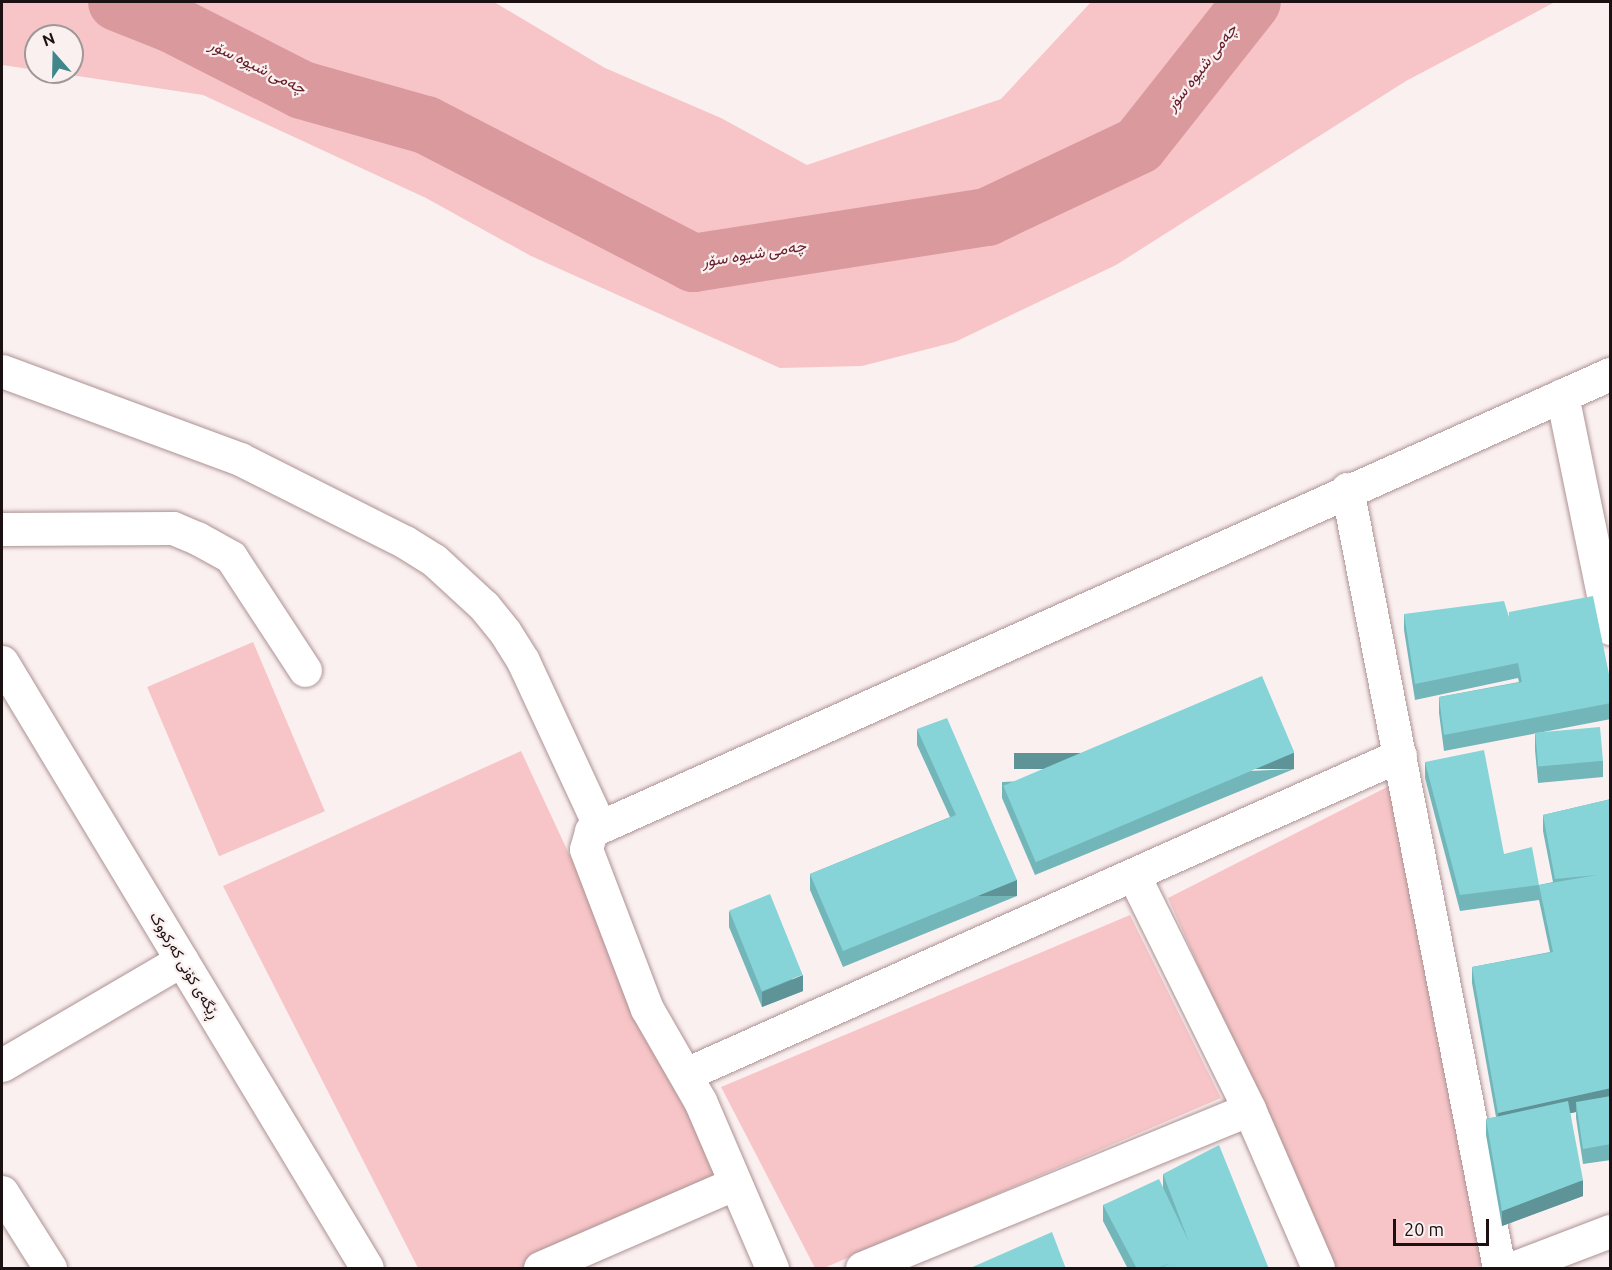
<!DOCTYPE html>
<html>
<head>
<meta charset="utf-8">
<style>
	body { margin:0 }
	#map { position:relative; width:1612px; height:1270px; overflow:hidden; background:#fbf0f0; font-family:Ubuntu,Vazirmatn,sans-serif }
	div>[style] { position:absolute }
	.green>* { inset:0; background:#f7c5c7; transform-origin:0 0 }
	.river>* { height:58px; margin:-29px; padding:0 29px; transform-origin:29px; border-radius:29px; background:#d9999d }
	.roads { filter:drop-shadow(0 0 2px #ad9293) drop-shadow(0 0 2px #ad9293) }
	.minor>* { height:33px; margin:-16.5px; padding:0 16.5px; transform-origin:16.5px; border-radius:16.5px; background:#fff }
	.wall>* { inset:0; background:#73b6ba }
	.shaded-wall>* { inset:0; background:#5e9497; transform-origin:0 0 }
	.building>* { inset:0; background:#86d4d8; transform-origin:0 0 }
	span { translate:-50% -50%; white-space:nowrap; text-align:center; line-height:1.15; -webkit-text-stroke:4.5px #fbf0f0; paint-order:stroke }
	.street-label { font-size:15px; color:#1b1112 }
	.water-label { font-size:16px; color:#661b28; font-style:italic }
	.frame { position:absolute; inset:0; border:3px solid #1b1112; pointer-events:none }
	.north { position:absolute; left:24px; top:24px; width:60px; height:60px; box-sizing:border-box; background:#fbf0f0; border:2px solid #a19797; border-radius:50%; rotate:340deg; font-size:16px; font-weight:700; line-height:24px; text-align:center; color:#1b1112 }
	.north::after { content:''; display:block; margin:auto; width:21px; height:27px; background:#3f878b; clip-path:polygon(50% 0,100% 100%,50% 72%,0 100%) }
	.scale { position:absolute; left:1393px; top:1219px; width:96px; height:27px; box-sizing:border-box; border:3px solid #1b1112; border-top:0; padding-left:8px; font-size:18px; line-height:21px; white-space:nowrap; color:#1b1112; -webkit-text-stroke:4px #fbf0f0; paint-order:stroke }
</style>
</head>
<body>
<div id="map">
	<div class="green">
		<div style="clip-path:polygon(2px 2px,494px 2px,605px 68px,721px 118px,807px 165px,1001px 99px,1091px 2px,1555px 2px,1406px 81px,1116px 265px,955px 342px,862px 366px,780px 368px,531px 256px,426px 198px,203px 95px,51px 72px,72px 72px,72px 36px,36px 36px,36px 70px,2px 65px)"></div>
		<div style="left:253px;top:642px;width:184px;height:115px;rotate:67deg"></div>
		<div style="clip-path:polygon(521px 751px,723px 1184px,534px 1268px,418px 1268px,223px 886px)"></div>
		<div style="clip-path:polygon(1391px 785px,1497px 1260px,1475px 1268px,1333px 1268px,1168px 898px)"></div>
		<div style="clip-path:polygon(1130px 915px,1221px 1098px,824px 1268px,815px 1268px,721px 1087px)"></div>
	</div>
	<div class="river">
		<div style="left:117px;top:2px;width:59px;rotate:21.8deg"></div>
		<div style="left:172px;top:24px;width:146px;rotate:26.9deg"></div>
		<div style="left:302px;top:90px;width:129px;rotate:15.8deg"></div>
		<div style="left:426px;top:125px;width:301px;rotate:27.3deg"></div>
		<div style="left:693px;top:263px;width:298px;rotate:-8.9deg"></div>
		<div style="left:987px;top:217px;width:168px;rotate:-25.3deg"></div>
		<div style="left:1139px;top:145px;width:182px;rotate:-51.7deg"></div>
	</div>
	<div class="roads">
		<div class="minor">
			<div style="left:2px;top:371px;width:254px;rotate:20.3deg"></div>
			<div style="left:240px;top:459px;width:185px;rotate:26.7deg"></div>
			<div style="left:405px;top:542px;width:34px;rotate:32deg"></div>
			<div style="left:434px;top:560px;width:68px;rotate:42.6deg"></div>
			<div style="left:484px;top:606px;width:33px;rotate:51deg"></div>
			<div style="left:505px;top:632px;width:34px;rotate:58deg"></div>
			<div style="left:523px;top:661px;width:181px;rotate:65.1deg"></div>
			<div style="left:1562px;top:395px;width:238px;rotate:78.4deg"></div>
			<div style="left:1347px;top:489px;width:794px;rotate:78.96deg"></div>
			<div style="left:2px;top:529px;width:171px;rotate:-0.3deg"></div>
			<div style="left:173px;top:528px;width:26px;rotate:23deg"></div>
			<div style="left:197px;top:538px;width:39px;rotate:29deg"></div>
			<div style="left:231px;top:557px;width:135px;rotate:56.8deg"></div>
			<div style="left:2px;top:662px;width:707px;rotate:58.94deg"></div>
			<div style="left:1134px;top:876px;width:260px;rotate:63.7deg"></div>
			<div style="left:1249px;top:1109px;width:173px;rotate:66.5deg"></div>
			<div style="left:2px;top:1065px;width:208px;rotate:-30.3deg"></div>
			<div style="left:686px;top:1074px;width:782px;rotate:-24.07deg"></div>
			<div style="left:2px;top:1192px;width:90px;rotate:57.7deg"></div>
			<div style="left:540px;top:1268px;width:210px;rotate:-23.5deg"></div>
			<div style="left:772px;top:1268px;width:182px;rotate:-113.3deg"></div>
			<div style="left:700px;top:1101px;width:106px;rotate:-119.9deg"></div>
			<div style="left:647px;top:1009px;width:171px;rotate:-110.9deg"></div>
			<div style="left:586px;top:849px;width:19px;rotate:-74deg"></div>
			<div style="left:591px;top:831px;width:1117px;rotate:-24.16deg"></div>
			<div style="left:862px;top:1268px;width:418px;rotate:-22.3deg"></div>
			<div style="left:1513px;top:1268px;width:104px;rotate:-20.9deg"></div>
		</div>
	</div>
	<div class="wall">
		<div style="clip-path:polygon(1404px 614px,1611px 684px,1611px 719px,1444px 751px,1439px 713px,1439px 697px,1519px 682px,1518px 678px,1415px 700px,1404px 630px)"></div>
		<div style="clip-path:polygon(917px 729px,1017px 896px,843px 967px,810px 890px,810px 874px,950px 817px,917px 745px)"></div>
		<div style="clip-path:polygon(1535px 734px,1603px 761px,1603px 777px,1538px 783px,1535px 750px)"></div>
		<div style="clip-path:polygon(1425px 762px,1504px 854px,1539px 885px,1553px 882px,1543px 831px,1543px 815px,1611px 799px,1611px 1160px,1583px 1164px,1576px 1118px,1576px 1112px,1570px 1113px,1583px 1196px,1502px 1226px,1486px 1135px,1486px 1119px,1496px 1117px,1472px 983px,1472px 967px,1550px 952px,1539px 900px,1460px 911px,1425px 778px)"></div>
		<div style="clip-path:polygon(1294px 769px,1035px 875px,1002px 798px,1002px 782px)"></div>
		<div style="clip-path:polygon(729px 911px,803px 991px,762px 1007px,729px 927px)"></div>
		<div style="clip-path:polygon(1163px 1174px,1269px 1269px,1128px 1269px,1103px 1221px,1103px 1205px,1163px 1187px)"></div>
	</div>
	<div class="shaded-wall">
		<div style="left:1294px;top:753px;width:16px;height:280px;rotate:90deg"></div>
		<div style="left:1017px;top:880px;width:16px;height:188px;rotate:90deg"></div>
		<div style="clip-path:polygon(803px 975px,803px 991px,762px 1007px,762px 992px)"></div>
		<div style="clip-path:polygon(1611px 1088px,1611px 1104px,1576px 1102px,1576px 1112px,1498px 1129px,1498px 1113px)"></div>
		<div style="clip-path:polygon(1583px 1180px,1583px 1196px,1502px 1226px,1502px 1211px)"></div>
	</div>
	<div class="building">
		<div style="clip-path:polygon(1593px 596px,1611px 684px,1611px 703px,1444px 735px,1439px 697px,1522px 682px,1518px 663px,1415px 684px,1404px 614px,1504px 601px,1509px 617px,1509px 612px)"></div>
		<div style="left:1262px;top:676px;width:83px;height:281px;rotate:67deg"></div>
		<div style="clip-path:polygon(947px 718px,1017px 880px,843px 951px,810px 874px,956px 815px,917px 729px)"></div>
		<div style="left:1600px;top:727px;width:34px;height:65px;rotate:85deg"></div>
		<div style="clip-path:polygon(1484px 750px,1504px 854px,1532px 847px,1539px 885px,1460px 895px,1425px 762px)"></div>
		<div style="clip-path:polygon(1611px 799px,1611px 1088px,1498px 1113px,1472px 967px,1553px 952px,1539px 885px,1597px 875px,1555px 879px,1543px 815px)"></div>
		<div style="left:770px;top:894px;width:87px;height:44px;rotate:68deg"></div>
		<div style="clip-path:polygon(1611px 1096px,1611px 1144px,1583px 1149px,1576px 1102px)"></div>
		<div style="clip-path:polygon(1568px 1101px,1583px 1180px,1502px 1211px,1486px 1119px)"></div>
		<div style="clip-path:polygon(1219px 1145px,1269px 1269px,1158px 1269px,1171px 1263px,1155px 1269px,1137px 1269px,1103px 1205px,1159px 1179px,1189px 1242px,1163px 1174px)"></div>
		<div style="clip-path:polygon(1052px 1232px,1066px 1269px,968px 1269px)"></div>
	</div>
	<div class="street-label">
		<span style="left:185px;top:965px;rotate:59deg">ڕێگەی کۆنی کەرکووک</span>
	</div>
	<div class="water-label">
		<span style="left:258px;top:66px;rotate:26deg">چەمی شیوە سۆر</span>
		<span style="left:1201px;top:67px;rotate:-52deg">چەمی شیوە سۆر</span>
		<span style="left:754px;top:253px;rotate:-9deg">چەمی شیوە سۆر</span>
	</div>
	<div class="frame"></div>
	<div class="north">N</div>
	<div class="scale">20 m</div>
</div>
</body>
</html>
